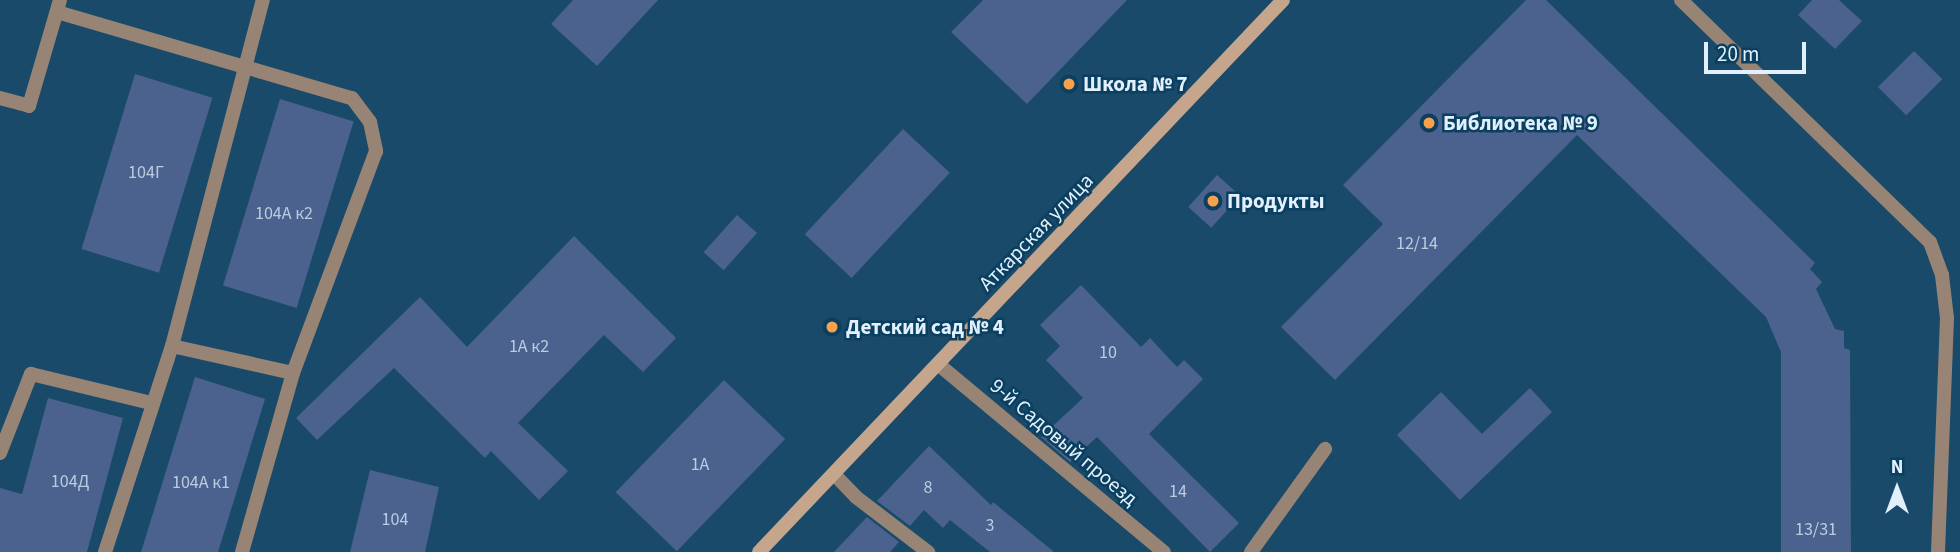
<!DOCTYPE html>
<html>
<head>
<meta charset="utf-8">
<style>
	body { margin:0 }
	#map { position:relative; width:1960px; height:552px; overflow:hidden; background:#194a6a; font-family:"Source Sans 3",sans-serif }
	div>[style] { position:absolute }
	.building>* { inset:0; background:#4a628d; transform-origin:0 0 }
	.service>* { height:14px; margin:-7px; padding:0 7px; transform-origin:7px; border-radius:7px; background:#988474 }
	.minor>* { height:14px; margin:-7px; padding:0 7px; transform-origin:7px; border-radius:7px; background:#988474 }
	.secondary>* { height:14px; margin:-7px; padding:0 7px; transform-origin:7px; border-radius:7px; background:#c5a68c }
	.dots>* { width:19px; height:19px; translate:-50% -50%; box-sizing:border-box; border:4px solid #0b3f5f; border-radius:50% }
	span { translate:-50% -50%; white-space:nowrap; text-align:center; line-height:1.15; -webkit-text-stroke:5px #0b3f5f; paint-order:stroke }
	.number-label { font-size:18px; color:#bbcce0 }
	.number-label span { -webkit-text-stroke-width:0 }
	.poi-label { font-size:21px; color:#e1f0fc; font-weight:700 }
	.left { translate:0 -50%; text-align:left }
	.street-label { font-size:21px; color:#e1f0fc }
	.north { position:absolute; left:1862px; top:454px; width:70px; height:70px; -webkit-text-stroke:5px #0b3f5f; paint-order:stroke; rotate:0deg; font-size:19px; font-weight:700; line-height:28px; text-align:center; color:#e1f0fc }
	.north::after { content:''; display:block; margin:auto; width:24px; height:32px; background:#e1f0fc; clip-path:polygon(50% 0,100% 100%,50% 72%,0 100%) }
	.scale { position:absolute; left:1704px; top:42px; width:102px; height:32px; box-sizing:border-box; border:4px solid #e1f0fc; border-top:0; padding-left:9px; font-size:21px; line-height:24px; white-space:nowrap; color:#e1f0fc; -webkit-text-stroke:5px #0b3f5f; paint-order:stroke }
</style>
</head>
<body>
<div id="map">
	<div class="building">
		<div style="clip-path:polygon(573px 0,658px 0,597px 66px,551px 24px)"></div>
		<div style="clip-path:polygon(983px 0,1127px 0,1027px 104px,951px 32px)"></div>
		<div style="clip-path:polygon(1526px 0,1546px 0,1815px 263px,1810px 269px,1822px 282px,1816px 289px,1835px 329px,1844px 331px,1844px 348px,1850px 350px,1851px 552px,1781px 552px,1781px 352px,1766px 317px,1577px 135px,1335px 380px,1281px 327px,1383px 224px,1343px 185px)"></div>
		<div style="clip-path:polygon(1812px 0,1839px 0,1862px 21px,1835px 49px,1798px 15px)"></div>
		<div style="left:1914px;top:51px;width:40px;height:51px;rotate:45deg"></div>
		<div style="left:135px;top:74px;width:81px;height:183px;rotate:17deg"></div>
		<div style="left:280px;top:99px;width:77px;height:195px;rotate:17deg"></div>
		<div style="left:903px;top:129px;width:64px;height:144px;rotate:43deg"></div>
		<div style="left:1217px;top:175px;width:31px;height:43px;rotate:42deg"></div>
		<div style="left:737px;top:215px;width:27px;height:50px;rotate:42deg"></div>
		<div style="clip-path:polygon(574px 236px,676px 338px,643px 372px,604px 335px,518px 423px,568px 471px,539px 500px,491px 451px,485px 458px,394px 368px,317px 440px,296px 418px,420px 297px,467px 347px)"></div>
		<div style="clip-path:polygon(1081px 285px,1141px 347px,1150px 338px,1177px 367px,1184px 360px,1203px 379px,1149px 434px,1239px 523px,1210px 552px,1097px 437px,1070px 462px,1041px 437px,1083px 398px,1046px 360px,1060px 346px,1040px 325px)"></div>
		<div style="clip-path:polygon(195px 377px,265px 399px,223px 536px,218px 552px,141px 552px)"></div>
		<div style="left:724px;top:380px;width:85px;height:156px;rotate:44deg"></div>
		<div style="clip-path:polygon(1530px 388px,1552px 412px,1460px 500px,1397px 435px,1441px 392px,1482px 434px)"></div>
		<div style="clip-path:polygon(48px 398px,123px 418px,87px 552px,0 552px,0 488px,22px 494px)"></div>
		<div style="clip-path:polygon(929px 446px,991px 505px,993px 502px,1054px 552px,990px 552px,950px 520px,943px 528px,924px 510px,910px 526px,877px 501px)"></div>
		<div style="clip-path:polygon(370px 470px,439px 487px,425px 552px,350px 552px)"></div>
		<div style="clip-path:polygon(867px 517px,899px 542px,890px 552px,834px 552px)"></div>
	</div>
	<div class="service">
		<div style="left:57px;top:12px;width:307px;rotate:16.3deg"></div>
		<div style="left:352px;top:98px;width:30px;rotate:53deg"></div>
		<div style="left:370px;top:122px;width:30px;rotate:78deg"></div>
		<div style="left:376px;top:151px;width:237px;rotate:110.5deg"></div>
		<div style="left:293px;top:373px;width:186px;rotate:105.9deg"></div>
		<div style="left:0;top:98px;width:30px;rotate:15deg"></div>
		<div style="left:29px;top:106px;width:110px;rotate:-73.7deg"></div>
		<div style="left:172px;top:346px;width:124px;rotate:12.6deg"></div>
		<div style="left:0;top:453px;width:85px;rotate:-68.6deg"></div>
		<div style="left:31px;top:374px;width:123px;rotate:13.6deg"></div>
		<div style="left:105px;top:552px;width:217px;rotate:-72deg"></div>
		<div style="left:172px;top:346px;width:358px;rotate:-75.3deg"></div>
		<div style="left:1251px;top:552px;width:127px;rotate:-54.3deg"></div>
	</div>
	<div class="minor">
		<div style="left:1681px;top:0;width:347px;rotate:44.2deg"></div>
		<div style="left:1930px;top:242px;width:35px;rotate:70deg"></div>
		<div style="left:1942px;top:275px;width:43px;rotate:83.4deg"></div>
		<div style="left:1947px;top:318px;width:234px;rotate:92.2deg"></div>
		<div style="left:938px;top:364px;width:294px;rotate:39.8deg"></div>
		<div style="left:834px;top:474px;width:32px;rotate:46deg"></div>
		<div style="left:856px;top:497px;width:91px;rotate:37.4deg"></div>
	</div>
	<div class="secondary">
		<div style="left:759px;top:552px;width:761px;rotate:-46.49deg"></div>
	</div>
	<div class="dots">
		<div style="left:1069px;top:84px;background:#f9a04c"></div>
		<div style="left:1429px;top:123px;background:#f9a04c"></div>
		<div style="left:1213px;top:201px;background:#f9a04c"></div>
		<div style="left:832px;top:327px;background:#f9a04c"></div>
	</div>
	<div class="number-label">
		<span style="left:146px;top:173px">104Г</span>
		<span style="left:284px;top:214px">104А к2</span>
		<span style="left:1417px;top:244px">12/14</span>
		<span style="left:529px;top:347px">1А к2</span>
		<span style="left:1108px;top:353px">10</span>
		<span style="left:700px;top:465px">1А</span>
		<span style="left:70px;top:482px">104Д</span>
		<span style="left:201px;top:483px">104А к1</span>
		<span style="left:928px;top:488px">8</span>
		<span style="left:1178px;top:492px">14</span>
		<span style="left:395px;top:520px">104</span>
		<span style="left:990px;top:526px">3</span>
		<span style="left:1816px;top:530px">13/31</span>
	</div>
	<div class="poi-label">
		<span class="left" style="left:1083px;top:84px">Школа № 7</span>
		<span class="left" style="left:1443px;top:123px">Библиотека № 9</span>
		<span class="left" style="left:1227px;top:201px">Продукты</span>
		<span class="left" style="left:846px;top:327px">Детский сад № 4</span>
	</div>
	<div class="street-label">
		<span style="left:1036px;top:232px;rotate:-46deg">Аткарская улица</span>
		<span style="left:1064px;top:442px;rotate:40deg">9-й Садовый проезд</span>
	</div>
	<div class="north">N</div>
	<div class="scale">20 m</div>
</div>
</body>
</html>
